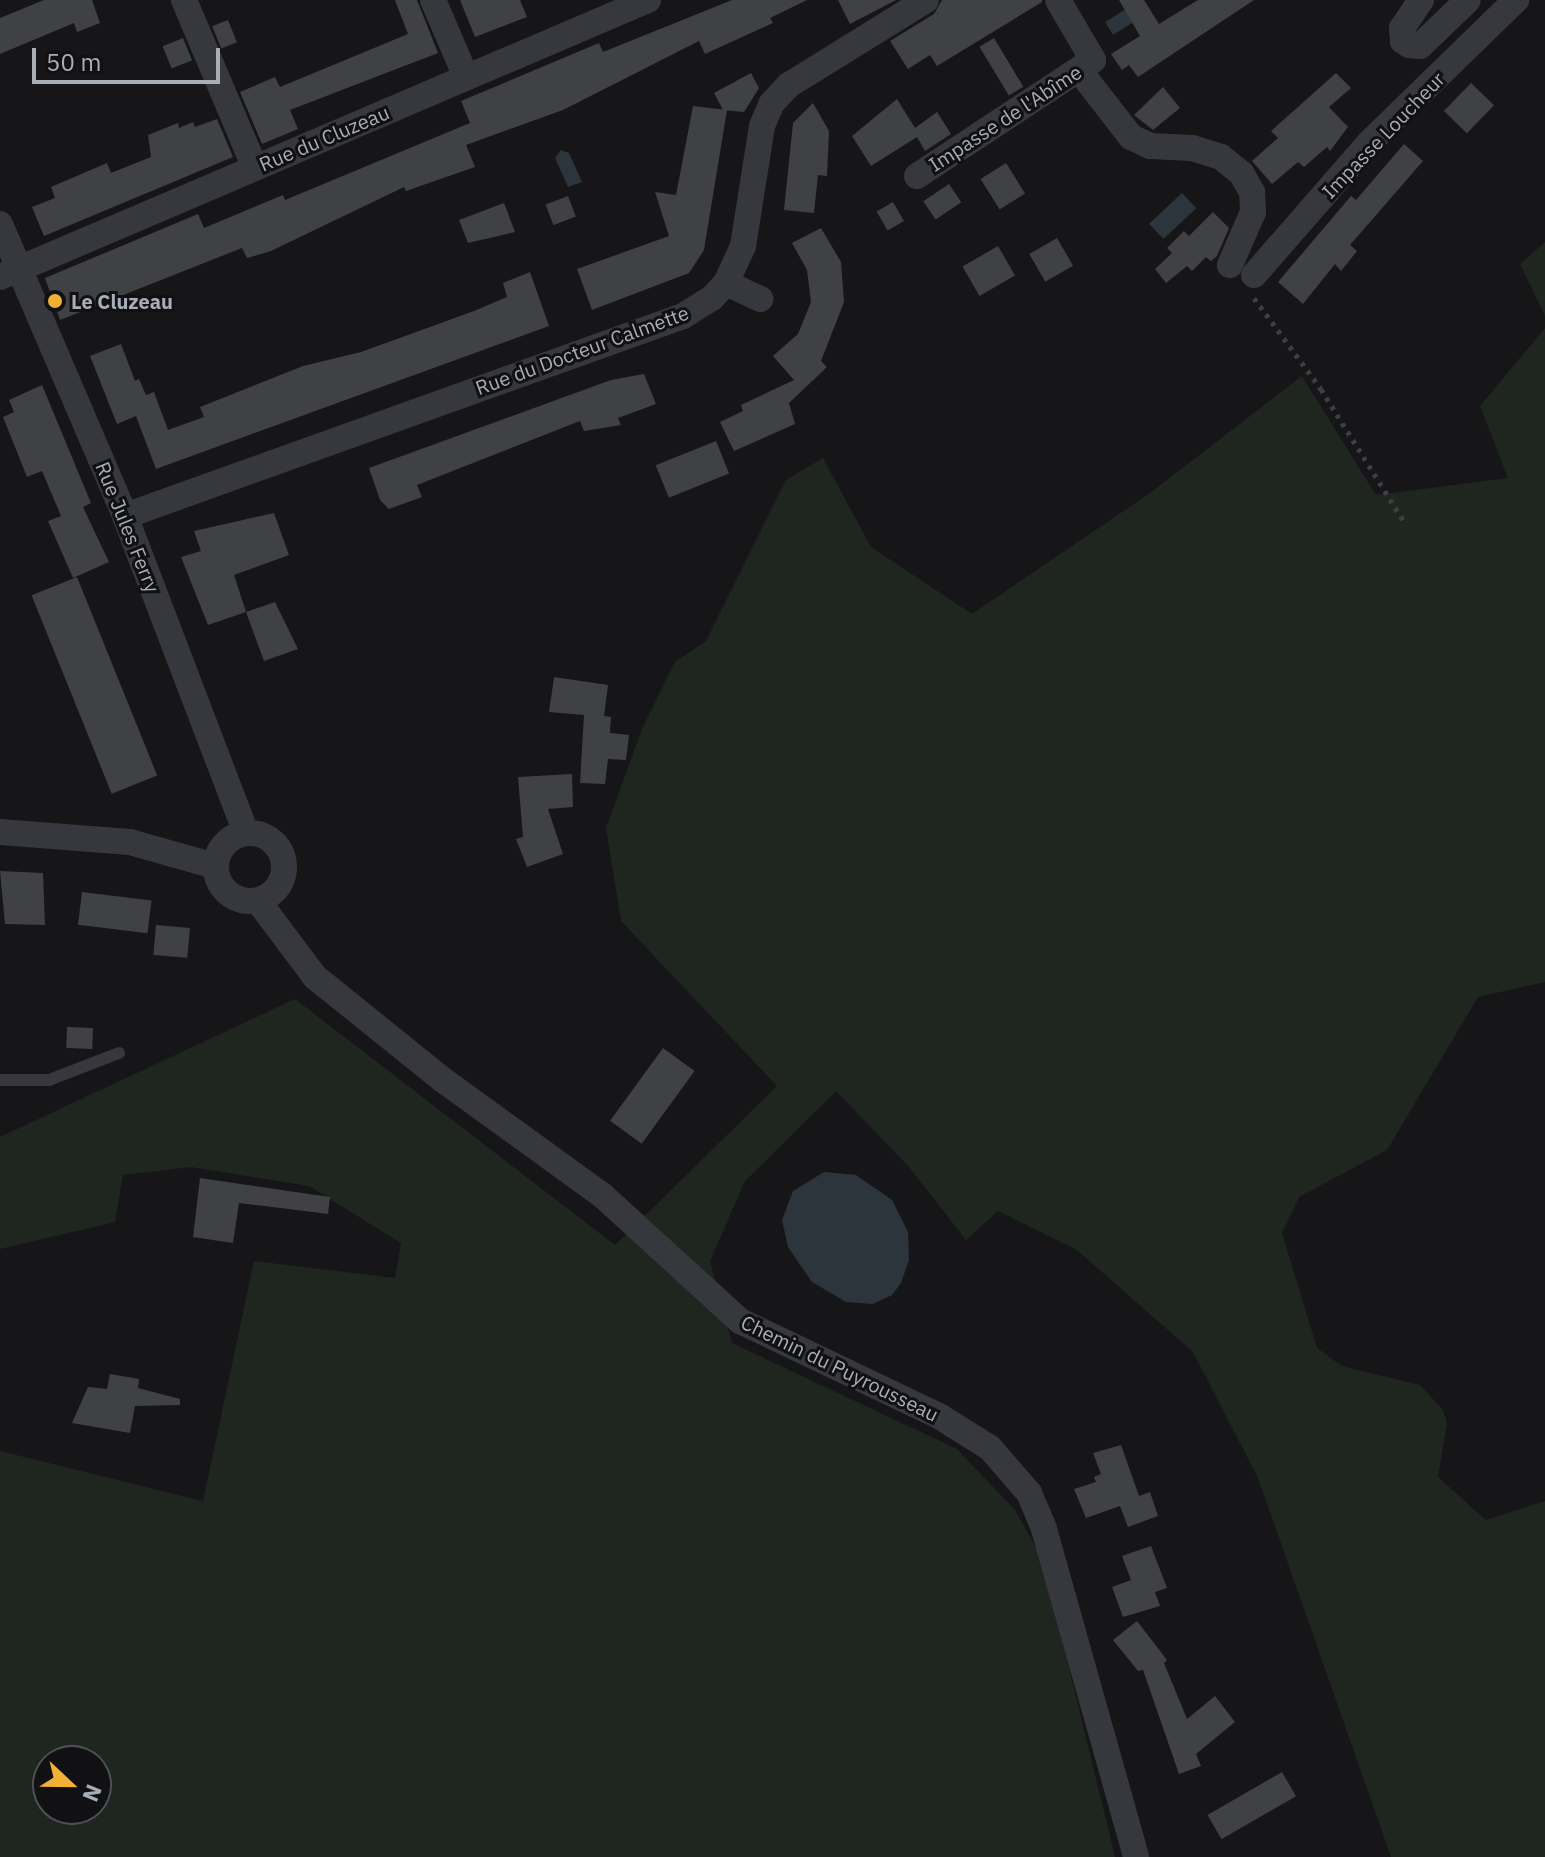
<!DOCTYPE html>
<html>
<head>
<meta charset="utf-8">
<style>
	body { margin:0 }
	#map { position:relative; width:1545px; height:1857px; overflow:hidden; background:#161618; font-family:"IBM Plex Sans",sans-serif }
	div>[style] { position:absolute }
	.green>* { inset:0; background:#1e261f }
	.water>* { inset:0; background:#2c353c; transform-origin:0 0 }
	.building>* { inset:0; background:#404145; transform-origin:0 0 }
	.path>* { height:5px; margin-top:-2.5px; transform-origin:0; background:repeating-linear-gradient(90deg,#3d3f44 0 4px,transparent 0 10px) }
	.service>* { height:12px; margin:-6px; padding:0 6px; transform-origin:6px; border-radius:6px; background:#37383d }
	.minor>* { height:26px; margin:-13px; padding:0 13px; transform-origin:13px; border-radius:13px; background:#37383d }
	.minor>.ring { margin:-13px; padding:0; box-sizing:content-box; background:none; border:26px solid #37383d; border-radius:50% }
	.dots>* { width:22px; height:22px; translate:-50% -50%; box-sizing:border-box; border:4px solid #111113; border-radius:50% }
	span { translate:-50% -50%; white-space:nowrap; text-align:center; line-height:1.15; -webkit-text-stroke:6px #111113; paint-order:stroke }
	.street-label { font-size:20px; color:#a8adb8 }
	.poi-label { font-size:20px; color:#a8adb8; font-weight:700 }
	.left { translate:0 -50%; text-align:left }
	.north { position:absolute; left:32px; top:1745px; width:80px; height:80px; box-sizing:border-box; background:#111113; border:2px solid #4d4f55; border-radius:50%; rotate:112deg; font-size:22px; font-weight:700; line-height:32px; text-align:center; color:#a8adb8 }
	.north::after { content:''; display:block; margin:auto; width:28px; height:36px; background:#f2b134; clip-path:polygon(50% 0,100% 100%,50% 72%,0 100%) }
	.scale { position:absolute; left:32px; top:48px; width:188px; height:36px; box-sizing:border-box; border:4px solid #a8adb8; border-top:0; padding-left:10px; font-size:24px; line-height:28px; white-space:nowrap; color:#a8adb8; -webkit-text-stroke:6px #111113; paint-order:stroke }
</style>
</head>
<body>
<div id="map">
	<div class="green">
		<div style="clip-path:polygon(1545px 242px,1545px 316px,1520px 264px)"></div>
		<div style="clip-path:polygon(evenodd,1545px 328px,1545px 982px,1478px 997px,1387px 1150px,1299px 1197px,1282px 1233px,1317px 1348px,1342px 1366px,1420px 1385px,1443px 1410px,1447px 1423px,1438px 1477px,1486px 1520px,1545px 1501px,1545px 1857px,1391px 1857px,1258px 1478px,1193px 1352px,1077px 1250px,998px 1211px,966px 1240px,909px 1167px,836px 1091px,745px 1181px,710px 1261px,732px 1343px,957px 1449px,1015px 1510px,1043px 1560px,1115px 1857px,0 1857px,0 1451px,203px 1501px,254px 1261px,395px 1278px,401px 1243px,309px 1186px,191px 1167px,123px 1175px,115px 1222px,0 1249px,0 1137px,295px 999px,615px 1245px,777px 1086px,621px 921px,606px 828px,642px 729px,675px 662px,706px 641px,786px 480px,823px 458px,871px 547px,972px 614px,1150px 493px,1302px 376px,1376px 495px,1508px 478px,1480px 406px,1545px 328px,48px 1761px,96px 1761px,96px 1809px,48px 1809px,48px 1761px)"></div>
	</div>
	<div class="water">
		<div style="left:1134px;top:4px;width:15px;height:34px;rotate:58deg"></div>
		<div style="clip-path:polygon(561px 150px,569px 153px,582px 182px,568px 187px,555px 158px)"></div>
		<div style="left:1182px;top:193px;width:21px;height:45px;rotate:47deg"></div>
		<div style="clip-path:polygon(824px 1172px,856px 1175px,892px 1200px,908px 1232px,909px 1260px,901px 1283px,892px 1295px,873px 1304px,846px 1302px,812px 1282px,788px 1247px,782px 1220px,793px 1191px)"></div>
	</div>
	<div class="building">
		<div style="clip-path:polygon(44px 0,92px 0,100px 23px,77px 32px,74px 23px,0 54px,0 18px)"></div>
		<div style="clip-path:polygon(395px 0,417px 0,438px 53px,290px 110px,298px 129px,262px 144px,240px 92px,275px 77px,280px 87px,408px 34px)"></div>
		<div style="clip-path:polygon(460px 0,520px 0,527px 17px,475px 37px)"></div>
		<div style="clip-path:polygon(732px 0,807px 0,770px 18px,773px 23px,705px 54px,699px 41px,563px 110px,466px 145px,475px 167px,406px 191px,404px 187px,271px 251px,247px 258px,242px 248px,60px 320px,45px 278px,198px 214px,204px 228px,283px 195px,285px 200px,470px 123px,461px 101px,599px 43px,603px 52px)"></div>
		<div style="clip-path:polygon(838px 0,896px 0,850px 24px)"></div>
		<div style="clip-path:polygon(942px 0,1042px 0,1042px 2px,937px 66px,930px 55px,908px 69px,890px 41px,934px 14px)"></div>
		<div style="clip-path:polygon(1119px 0,1144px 0,1159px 24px,1198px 0,1254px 0,1138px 77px,1129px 65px,1122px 70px,1111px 54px,1140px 36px)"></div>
		<div style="left:228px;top:20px;width:24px;height:17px;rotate:68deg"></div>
		<div style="left:183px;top:38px;width:24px;height:22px;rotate:68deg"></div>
		<div style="left:994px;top:38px;width:57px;height:17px;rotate:59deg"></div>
		<div style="clip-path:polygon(751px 73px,759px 88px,744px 112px,723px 110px,714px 93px)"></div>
		<div style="clip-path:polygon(1336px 73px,1351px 88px,1329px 107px,1348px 127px,1330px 151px,1327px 147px,1304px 167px,1298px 162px,1272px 184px,1252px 161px,1278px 138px,1271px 131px)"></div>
		<div style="left:1471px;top:83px;width:32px;height:39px;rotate:44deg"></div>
		<div style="clip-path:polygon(1163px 87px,1180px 108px,1153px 130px,1134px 115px)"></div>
		<div style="clip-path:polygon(897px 99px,915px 128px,937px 112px,951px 134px,925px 151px,917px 137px,871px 166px,852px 136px)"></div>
		<div style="clip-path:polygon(813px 103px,829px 131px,827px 176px,818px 175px,814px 213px,784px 210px,793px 123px)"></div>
		<div style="clip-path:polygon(693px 106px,727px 110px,704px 250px,689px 273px,592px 310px,577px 269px,669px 236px,655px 192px,676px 195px)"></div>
		<div style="clip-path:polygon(217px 119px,233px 157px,44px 236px,32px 207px,55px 198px,51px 187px,107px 163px,111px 173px,151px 157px,148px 135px,178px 123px,179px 128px,193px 122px,195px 127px)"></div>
		<div style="clip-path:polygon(1404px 144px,1423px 161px,1350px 245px,1357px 251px,1341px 271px,1335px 264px,1303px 304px,1278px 282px,1351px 196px,1356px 200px)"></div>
		<div style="left:1006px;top:163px;width:36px;height:30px;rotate:58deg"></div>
		<div style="left:949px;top:184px;width:22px;height:31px;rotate:56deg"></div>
		<div style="left:568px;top:196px;width:22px;height:24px;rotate:69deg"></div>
		<div style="left:893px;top:202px;width:22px;height:19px;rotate:60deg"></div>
		<div style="clip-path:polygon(504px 203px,515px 232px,468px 243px,459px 220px)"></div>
		<div style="clip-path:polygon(1213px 212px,1229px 228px,1217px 256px,1211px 261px,1206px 257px,1192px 271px,1187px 266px,1166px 283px,1155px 269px,1172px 253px,1167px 248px,1184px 231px,1189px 236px)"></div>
		<div style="clip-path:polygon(821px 228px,841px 262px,844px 302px,821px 361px,827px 367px,789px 403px,795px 424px,734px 451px,720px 422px,743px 411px,741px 405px,794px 380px,773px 356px,798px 334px,811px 302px,807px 270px,792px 243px)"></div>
		<div style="left:1057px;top:238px;width:32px;height:32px;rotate:60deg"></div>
		<div style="left:998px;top:246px;width:34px;height:41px;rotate:60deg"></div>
		<div style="clip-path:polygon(530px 272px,549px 326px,156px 469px,136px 416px,117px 424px,90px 356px,121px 344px,135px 381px,139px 379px,146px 395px,154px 392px,168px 430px,204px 417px,200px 407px,303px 366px,361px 352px,474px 311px,507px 297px,503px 283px)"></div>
		<div style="clip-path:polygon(644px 374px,656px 404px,618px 418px,621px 425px,584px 431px,580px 421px,417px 485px,422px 497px,389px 509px,380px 500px,369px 468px,611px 380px)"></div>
		<div style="clip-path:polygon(42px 385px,91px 503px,83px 507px,109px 562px,73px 578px,48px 521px,61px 516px,42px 471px,27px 477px,3px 417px,14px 412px,9px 400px)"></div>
		<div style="left:716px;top:441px;width:35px;height:65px;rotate:68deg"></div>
		<div style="clip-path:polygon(274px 513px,289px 555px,234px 575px,246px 612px,208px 625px,181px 557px,201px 551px,194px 531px)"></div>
		<div style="left:77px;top:577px;width:214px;height:49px;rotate:68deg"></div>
		<div style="clip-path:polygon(275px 602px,298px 649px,264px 661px,246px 612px)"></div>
		<div style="clip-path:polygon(554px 677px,608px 685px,604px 716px,611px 717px,610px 733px,629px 735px,626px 760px,608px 759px,605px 784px,580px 783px,584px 715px,549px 712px)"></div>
		<div style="clip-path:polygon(572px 774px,573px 807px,548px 809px,563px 854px,527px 867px,516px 839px,523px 837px,518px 777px)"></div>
		<div style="clip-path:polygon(0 871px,43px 873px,45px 925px,5px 924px)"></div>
		<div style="left:82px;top:892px;width:70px;height:33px;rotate:7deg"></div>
		<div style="left:156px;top:925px;width:34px;height:30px;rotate:5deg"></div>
		<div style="left:67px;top:1027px;width:26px;height:21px;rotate:2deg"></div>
		<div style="left:663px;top:1048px;width:39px;height:90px;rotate:36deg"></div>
		<div style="clip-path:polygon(200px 1178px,330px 1197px,328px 1214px,239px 1203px,233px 1243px,193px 1237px)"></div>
		<div style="clip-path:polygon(110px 1374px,139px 1379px,138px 1388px,180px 1399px,180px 1405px,135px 1406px,130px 1433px,72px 1423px,88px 1387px,107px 1389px)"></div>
		<div style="clip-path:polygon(1121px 1445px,1139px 1496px,1150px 1492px,1158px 1516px,1128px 1527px,1120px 1506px,1086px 1518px,1074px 1489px,1096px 1482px,1094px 1477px,1101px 1474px,1093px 1453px)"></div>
		<div style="clip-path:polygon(1151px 1546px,1167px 1588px,1155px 1592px,1160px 1606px,1123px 1617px,1112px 1587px,1131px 1580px,1122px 1556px)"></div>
		<div style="clip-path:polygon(1137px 1621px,1167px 1660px,1164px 1663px,1187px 1719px,1215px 1696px,1235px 1722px,1196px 1754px,1201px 1766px,1179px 1774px,1143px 1670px,1138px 1671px,1113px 1640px)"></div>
		<div style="left:1282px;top:1772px;width:28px;height:86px;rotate:60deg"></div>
	</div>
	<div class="path">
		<div style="left:1254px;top:298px;width:113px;rotate:53.6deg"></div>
		<div style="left:1321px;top:389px;width:155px;rotate:58deg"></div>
	</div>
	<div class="service">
		<div style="left:0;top:1080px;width:49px"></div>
		<div style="left:49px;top:1080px;width:75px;rotate:-21.1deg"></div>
	</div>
	<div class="minor">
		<div style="left:184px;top:0;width:182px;rotate:67.1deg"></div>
		<div style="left:433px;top:0;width:84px;rotate:66.8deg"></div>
		<div style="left:1421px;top:0;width:34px;rotate:124deg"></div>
		<div style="left:1402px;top:28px;width:13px;rotate:86deg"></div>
		<div style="left:1403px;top:41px;width:7px;rotate:34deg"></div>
		<div style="left:1409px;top:45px;width:11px;rotate:5deg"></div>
		<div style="left:1420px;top:46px;width:66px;rotate:-43.8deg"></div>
		<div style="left:1079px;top:70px;width:85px;rotate:52.2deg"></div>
		<div style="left:1131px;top:137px;width:21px;rotate:25deg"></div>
		<div style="left:1150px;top:146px;width:42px;rotate:2.7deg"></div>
		<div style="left:1192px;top:148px;width:30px;rotate:17deg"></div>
		<div style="left:1221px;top:157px;width:26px;rotate:39deg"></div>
		<div style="left:1241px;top:173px;width:22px;rotate:60deg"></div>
		<div style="left:1252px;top:192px;width:20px;rotate:87deg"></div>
		<div style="left:1253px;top:212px;width:58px;rotate:113.5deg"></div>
		<div style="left:917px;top:176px;width:211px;rotate:-33.4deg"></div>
		<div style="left:1093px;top:60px;width:69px;rotate:-120.3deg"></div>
		<div style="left:0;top:224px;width:318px;rotate:66.8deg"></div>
		<div style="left:125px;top:516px;width:339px;rotate:69.1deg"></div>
		<div style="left:1254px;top:275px;width:176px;rotate:-48.9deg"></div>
		<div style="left:1370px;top:142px;width:204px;rotate:-44.2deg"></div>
		<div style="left:0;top:277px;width:705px;rotate:-23.15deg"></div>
		<div style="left:726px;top:283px;width:38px;rotate:25deg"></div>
		<div style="left:125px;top:516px;width:593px;rotate:-19.72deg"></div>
		<div style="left:683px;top:316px;width:34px;rotate:-32deg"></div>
		<div style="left:712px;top:298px;width:21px;rotate:-47deg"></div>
		<div style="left:726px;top:283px;width:41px;rotate:-65.3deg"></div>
		<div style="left:743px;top:246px;width:121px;rotate:-81deg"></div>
		<div style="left:762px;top:126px;width:25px;rotate:-67deg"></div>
		<div style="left:772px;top:103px;width:25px;rotate:-47deg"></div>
		<div style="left:789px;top:85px;width:161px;rotate:-31.8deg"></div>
		<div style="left:0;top:832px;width:130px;rotate:4.4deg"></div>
		<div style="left:130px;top:842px;width:88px;rotate:15.8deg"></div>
		<div class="ring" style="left:216px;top:833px;width:42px;height:42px"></div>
		<div style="left:258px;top:901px;width:95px;rotate:53.1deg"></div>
		<div style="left:315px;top:977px;width:164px;rotate:38.8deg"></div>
		<div style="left:443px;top:1080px;width:196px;rotate:35.9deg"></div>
		<div style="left:602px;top:1195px;width:187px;rotate:42.4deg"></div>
		<div style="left:740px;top:1321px;width:221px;rotate:25.5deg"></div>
		<div style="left:939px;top:1416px;width:60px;rotate:32.1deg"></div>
		<div style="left:990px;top:1448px;width:60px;rotate:49.1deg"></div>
		<div style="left:1029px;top:1493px;width:39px;rotate:67deg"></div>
		<div style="left:1044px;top:1529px;width:341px;rotate:74.3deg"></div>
	</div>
	<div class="dots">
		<div style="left:55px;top:301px;background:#f2b134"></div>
	</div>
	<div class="street-label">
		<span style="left:1005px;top:118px;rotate:-33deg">Impasse de l'Abîme</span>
		<span style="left:1383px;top:135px;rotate:-46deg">Impasse Loucheur</span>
		<span style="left:324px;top:138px;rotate:-23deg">Rue du Cluzeau</span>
		<span style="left:582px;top:350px;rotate:-20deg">Rue du Docteur Calmette</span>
		<span style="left:128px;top:527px;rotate:68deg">Rue Jules Ferry</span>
		<span style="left:840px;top:1368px;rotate:26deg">Chemin du Puyrousseau</span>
	</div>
	<div class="poi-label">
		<span class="left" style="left:71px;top:301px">Le Cluzeau</span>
	</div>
	<div class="north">N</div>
	<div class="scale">50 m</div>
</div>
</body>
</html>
